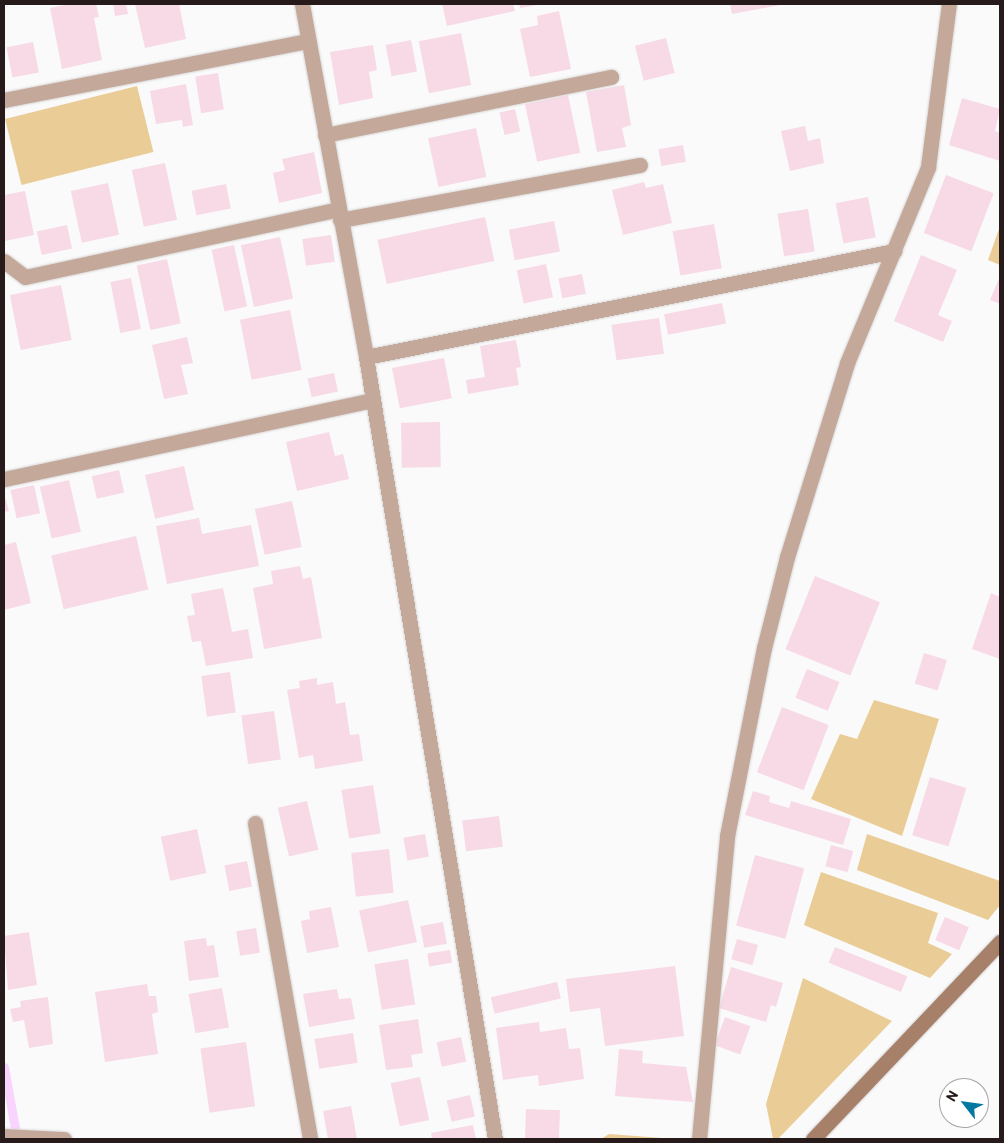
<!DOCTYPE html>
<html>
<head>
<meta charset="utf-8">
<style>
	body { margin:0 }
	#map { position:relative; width:1004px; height:1143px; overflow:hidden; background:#fafafa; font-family:Barlow,sans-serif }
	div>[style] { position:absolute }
	.green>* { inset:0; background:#eacc97; transform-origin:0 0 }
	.stream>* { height:9px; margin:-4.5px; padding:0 4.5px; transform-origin:4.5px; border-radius:4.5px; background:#f9d4ff }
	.building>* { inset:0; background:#f7dae6; transform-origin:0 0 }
	.roads { filter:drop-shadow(0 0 1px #d8d6d6) drop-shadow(0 0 1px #d8d6d6) }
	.street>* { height:15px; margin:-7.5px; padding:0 7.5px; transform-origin:7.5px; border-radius:7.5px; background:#c4a899 }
	.secondary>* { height:15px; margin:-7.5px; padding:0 7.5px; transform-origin:7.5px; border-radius:7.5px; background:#a78069 }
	span { translate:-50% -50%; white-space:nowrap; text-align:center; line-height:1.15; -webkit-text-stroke:4.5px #fff; paint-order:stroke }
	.frame { position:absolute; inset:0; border:5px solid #261b1a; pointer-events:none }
	.north { position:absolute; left:939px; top:1078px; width:50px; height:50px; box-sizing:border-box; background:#fff; border:1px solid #a8a4a3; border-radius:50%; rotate:300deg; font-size:14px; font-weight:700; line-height:20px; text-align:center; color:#261b1a }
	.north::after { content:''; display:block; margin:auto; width:18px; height:22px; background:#0578a1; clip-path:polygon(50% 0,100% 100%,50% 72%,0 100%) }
</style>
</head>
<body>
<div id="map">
	<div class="green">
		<div style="left:137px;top:86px;width:68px;height:136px;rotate:76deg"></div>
		<div style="clip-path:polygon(1000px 226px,1000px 265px,988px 260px)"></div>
		<div style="clip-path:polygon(874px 700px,939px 719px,902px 836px,811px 799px,840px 734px,857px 739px)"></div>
		<div style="clip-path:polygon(867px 834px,1000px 881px,1000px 905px,988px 920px,857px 870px)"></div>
		<div style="clip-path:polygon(821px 872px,938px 913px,928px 943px,952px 954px,930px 978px,804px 925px)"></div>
		<div style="clip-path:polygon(803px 978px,892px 1021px,778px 1139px,773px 1139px,766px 1104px)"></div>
		<div style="clip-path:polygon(609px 1134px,675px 1139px,601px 1139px)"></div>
	</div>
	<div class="stream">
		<div style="left:4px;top:1067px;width:73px;rotate:79.8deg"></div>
	</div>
	<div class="building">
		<div style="clip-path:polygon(69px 4px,96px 4px,99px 17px,94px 18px,102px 60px,62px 69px,50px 8px)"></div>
		<div style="clip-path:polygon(113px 4px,126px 4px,128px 14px,115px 16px)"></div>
		<div style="clip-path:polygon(135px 4px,179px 4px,186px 39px,145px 48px)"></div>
		<div style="clip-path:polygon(442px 4px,513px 4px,515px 11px,447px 26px)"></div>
		<div style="clip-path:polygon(519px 4px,536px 4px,537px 5px,520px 8px)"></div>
		<div style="clip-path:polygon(730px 4px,779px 4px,780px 5px,732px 14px)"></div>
		<div style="clip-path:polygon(559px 11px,571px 69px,530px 77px,520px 29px,538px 25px,537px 16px)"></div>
		<div style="left:461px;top:33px;width:53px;height:43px;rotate:79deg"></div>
		<div style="left:666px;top:38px;width:36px;height:32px;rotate:76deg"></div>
		<div style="left:411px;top:40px;width:32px;height:26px;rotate:79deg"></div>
		<div style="left:33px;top:42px;width:31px;height:27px;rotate:79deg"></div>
		<div style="clip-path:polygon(373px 45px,377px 70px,369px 72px,373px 98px,339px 105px,330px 52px)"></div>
		<div style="left:218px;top:73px;width:37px;height:23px;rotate:81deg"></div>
		<div style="clip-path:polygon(186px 84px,193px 125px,183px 127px,182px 120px,156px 124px,150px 91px)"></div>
		<div style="clip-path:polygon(624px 85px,631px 125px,622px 128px,626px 147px,597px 152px,586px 92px)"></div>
		<div style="left:568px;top:95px;width:59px;height:44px;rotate:78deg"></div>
		<div style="clip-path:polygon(962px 98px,1000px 109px,995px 131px,1000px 133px,1000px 161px,949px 145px)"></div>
		<div style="left:515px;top:109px;width:23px;height:16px;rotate:77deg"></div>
		<div style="clip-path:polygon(805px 126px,808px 141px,820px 138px,824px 163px,790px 171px,781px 131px)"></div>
		<div style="left:476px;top:128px;width:50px;height:49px;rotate:78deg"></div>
		<div style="left:683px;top:145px;width:17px;height:25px;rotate:80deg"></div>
		<div style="clip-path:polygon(314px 152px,322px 193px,279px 203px,273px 173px,285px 170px,282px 159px)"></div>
		<div style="left:165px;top:163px;width:58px;height:34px;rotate:78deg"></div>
		<div style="left:946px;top:175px;width:51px;height:62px;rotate:21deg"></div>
		<div style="clip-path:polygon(644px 182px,646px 188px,663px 184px,672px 223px,623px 235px,612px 190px)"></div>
		<div style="left:108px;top:183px;width:53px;height:38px;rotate:78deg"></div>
		<div style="left:226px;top:184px;width:25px;height:35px;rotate:79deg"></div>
		<div style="clip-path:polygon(25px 191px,34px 235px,5px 241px,4px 195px)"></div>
		<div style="left:868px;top:197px;width:41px;height:33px;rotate:79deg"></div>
		<div style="left:808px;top:209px;width:43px;height:31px;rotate:81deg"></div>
		<div style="left:485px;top:217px;width:45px;height:110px;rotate:78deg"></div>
		<div style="left:554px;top:221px;width:31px;height:46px;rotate:79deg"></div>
		<div style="left:714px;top:224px;width:45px;height:42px;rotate:80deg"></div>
		<div style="left:67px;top:225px;width:24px;height:31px;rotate:78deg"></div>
		<div style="left:331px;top:235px;width:27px;height:29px;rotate:82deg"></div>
		<div style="left:280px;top:237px;width:63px;height:40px;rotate:78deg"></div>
		<div style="left:234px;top:245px;width:63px;height:23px;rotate:78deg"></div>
		<div style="clip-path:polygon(921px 255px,957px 270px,938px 315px,952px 321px,943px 342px,894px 321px)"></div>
		<div style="left:167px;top:259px;width:66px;height:31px;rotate:78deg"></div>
		<div style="left:546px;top:264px;width:34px;height:30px;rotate:78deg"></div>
		<div style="left:582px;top:274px;width:20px;height:24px;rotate:79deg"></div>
		<div style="clip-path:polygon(1000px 276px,1000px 304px,990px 300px)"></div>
		<div style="left:131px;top:278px;width:52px;height:21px;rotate:79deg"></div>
		<div style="left:61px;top:285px;width:56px;height:52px;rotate:79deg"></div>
		<div style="left:722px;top:303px;width:21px;height:59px;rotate:79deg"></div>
		<div style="left:290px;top:310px;width:61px;height:51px;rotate:79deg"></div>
		<div style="left:659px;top:318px;width:36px;height:48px;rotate:82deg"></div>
		<div style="clip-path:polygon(187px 337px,193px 363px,181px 365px,188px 394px,164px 399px,152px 345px)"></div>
		<div style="clip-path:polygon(516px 340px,521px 367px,516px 368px,519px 385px,468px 394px,466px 380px,485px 377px,480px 346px)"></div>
		<div style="left:444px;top:358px;width:41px;height:53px;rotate:79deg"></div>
		<div style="left:334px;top:373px;width:19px;height:27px;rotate:78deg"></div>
		<div style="left:440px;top:422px;width:45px;height:39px;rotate:89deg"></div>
		<div style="clip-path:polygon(329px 432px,335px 456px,343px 454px,349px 479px,297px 491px,286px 442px)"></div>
		<div style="left:184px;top:466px;width:45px;height:40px;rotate:77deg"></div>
		<div style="left:119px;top:470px;width:23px;height:28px;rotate:77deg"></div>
		<div style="left:69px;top:480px;width:53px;height:30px;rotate:77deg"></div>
		<div style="left:34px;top:485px;width:29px;height:24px;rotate:78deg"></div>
		<div style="clip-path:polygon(4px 494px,9px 511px,4px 512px)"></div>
		<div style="left:292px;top:501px;width:47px;height:38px;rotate:78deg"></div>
		<div style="clip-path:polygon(199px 518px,202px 534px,251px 525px,259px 566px,167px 584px,156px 526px)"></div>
		<div style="left:136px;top:536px;width:55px;height:87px;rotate:77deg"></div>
		<div style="clip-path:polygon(16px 542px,31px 603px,4px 610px,4px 545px)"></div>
		<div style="clip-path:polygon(300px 566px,303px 579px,311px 577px,322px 638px,264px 649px,253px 588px,273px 584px,271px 571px)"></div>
		<div style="left:815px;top:576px;width:70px;height:79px;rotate:22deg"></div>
		<div style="clip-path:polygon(223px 588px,232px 632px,248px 629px,253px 658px,206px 666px,201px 641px,192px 642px,187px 616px,195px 615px,191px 594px)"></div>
		<div style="clip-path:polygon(991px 593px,1000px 597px,1000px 659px,972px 649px)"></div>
		<div style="left:924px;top:653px;width:24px;height:32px;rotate:17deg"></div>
		<div style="left:807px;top:669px;width:35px;height:31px;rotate:22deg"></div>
		<div style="left:230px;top:672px;width:41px;height:29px;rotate:82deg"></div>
		<div style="clip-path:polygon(317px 678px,317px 685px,333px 682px,336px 704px,345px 702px,350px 735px,359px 734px,363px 761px,315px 769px,313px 755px,299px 758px,287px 690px,300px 688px,299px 681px)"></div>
		<div style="left:782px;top:707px;width:50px;height:70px;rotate:21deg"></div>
		<div style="left:274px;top:711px;width:49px;height:33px;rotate:82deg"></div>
		<div style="left:930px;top:777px;width:38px;height:61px;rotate:17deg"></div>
		<div style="left:373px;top:785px;width:49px;height:32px;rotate:81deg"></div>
		<div style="clip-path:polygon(753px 791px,770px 796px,769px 802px,789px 808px,791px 801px,851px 819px,843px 845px,745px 815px)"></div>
		<div style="left:307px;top:801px;width:50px;height:30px;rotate:77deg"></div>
		<div style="left:499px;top:816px;width:31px;height:37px;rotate:83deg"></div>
		<div style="left:197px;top:829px;width:45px;height:37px;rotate:78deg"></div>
		<div style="left:425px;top:834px;width:23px;height:22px;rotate:80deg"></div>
		<div style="left:831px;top:845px;width:23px;height:22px;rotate:15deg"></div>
		<div style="left:389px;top:849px;width:44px;height:38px;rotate:84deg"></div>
		<div style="left:755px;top:855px;width:51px;height:73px;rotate:15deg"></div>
		<div style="left:247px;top:861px;width:26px;height:23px;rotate:79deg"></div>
		<div style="left:408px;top:900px;width:43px;height:50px;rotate:78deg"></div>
		<div style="clip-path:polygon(331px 907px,339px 947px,307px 953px,301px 921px,310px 919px,309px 911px)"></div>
		<div style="left:945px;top:917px;width:26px;height:25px;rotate:23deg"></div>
		<div style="left:443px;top:922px;width:22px;height:23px;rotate:80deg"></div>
		<div style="left:256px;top:928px;width:25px;height:20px;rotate:81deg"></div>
		<div style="clip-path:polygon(29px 932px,37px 985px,8px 990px,4px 936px)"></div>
		<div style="clip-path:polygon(206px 938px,207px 946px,214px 945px,219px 977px,189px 981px,184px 941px)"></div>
		<div style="left:737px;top:939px;width:22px;height:21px;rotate:16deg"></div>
		<div style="left:835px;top:947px;width:78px;height:17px;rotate:22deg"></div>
		<div style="left:450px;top:950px;width:13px;height:23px;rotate:81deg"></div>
		<div style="left:408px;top:959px;width:46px;height:34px;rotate:81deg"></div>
		<div style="clip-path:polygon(675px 966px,684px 1036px,605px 1046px,600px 1008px,570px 1012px,566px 979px)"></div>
		<div style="clip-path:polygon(731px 967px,783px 983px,776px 1007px,771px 1005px,766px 1022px,719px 1008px)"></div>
		<div style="left:557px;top:982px;width:17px;height:68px;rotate:77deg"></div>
		<div style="clip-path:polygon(147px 984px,149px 996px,156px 996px,158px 1012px,152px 1014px,158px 1054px,105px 1062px,95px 992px)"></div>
		<div style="left:222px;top:988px;width:40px;height:34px;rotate:80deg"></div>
		<div style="clip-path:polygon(337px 989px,339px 999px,351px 998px,355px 1019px,309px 1027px,303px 994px)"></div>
		<div style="clip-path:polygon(48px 997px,53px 1044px,29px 1048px,24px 1020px,13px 1022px,10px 1009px,21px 1007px,20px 1001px)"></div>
		<div style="left:725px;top:1017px;width:27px;height:30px;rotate:20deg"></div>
		<div style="clip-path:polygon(418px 1019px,423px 1053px,411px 1055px,413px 1067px,386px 1070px,379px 1025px)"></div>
		<div style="clip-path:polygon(539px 1022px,540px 1032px,566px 1028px,569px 1049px,580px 1048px,584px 1079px,539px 1086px,538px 1075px,503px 1080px,496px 1028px)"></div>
		<div style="left:353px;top:1033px;width:30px;height:39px;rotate:81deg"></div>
		<div style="left:461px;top:1037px;width:25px;height:25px;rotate:78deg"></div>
		<div style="left:246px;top:1042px;width:65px;height:46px;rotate:82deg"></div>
		<div style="clip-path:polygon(619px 1049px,643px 1051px,642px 1063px,686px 1067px,693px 1102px,615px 1096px)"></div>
		<div style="left:420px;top:1077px;width:44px;height:30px;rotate:78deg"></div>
		<div style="left:470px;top:1095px;width:22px;height:24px;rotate:77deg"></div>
		<div style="clip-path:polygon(351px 1106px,357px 1139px,328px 1139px,323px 1111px)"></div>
		<div style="left:526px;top:1109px;width:34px;height:30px;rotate:2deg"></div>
		<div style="clip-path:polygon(473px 1125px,476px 1139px,432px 1139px,431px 1133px)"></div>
	</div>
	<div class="roads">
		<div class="street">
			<div style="left:302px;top:4px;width:359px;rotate:79.7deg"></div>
			<div style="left:366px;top:357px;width:793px;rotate:80.63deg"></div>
			<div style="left:4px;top:100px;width:310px;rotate:-11deg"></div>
			<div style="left:325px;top:135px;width:292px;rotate:-11.5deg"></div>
			<div style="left:340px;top:220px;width:305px;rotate:-10.4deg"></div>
			<div style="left:4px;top:261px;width:26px;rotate:37deg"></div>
			<div style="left:25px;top:277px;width:321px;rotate:-12.2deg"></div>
			<div style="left:366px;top:357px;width:539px;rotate:-11.35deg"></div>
			<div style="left:4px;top:479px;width:375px;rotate:-12.1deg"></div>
			<div style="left:255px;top:823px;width:321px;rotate:80.1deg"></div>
			<div style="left:4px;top:1136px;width:60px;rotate:2.9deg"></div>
			<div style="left:699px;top:1139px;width:304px;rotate:-84.7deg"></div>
			<div style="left:727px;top:836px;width:192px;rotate:-78.9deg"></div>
			<div style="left:764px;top:648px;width:94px;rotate:-75.8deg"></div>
			<div style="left:787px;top:557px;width:203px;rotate:-72.8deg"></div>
			<div style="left:847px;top:363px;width:212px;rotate:-67.5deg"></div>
			<div style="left:928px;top:167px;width:164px;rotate:-82.7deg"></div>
		</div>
		<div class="secondary">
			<div style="left:813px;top:1139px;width:272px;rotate:-46.5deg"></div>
		</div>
	</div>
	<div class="frame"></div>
	<div class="north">N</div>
</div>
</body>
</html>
